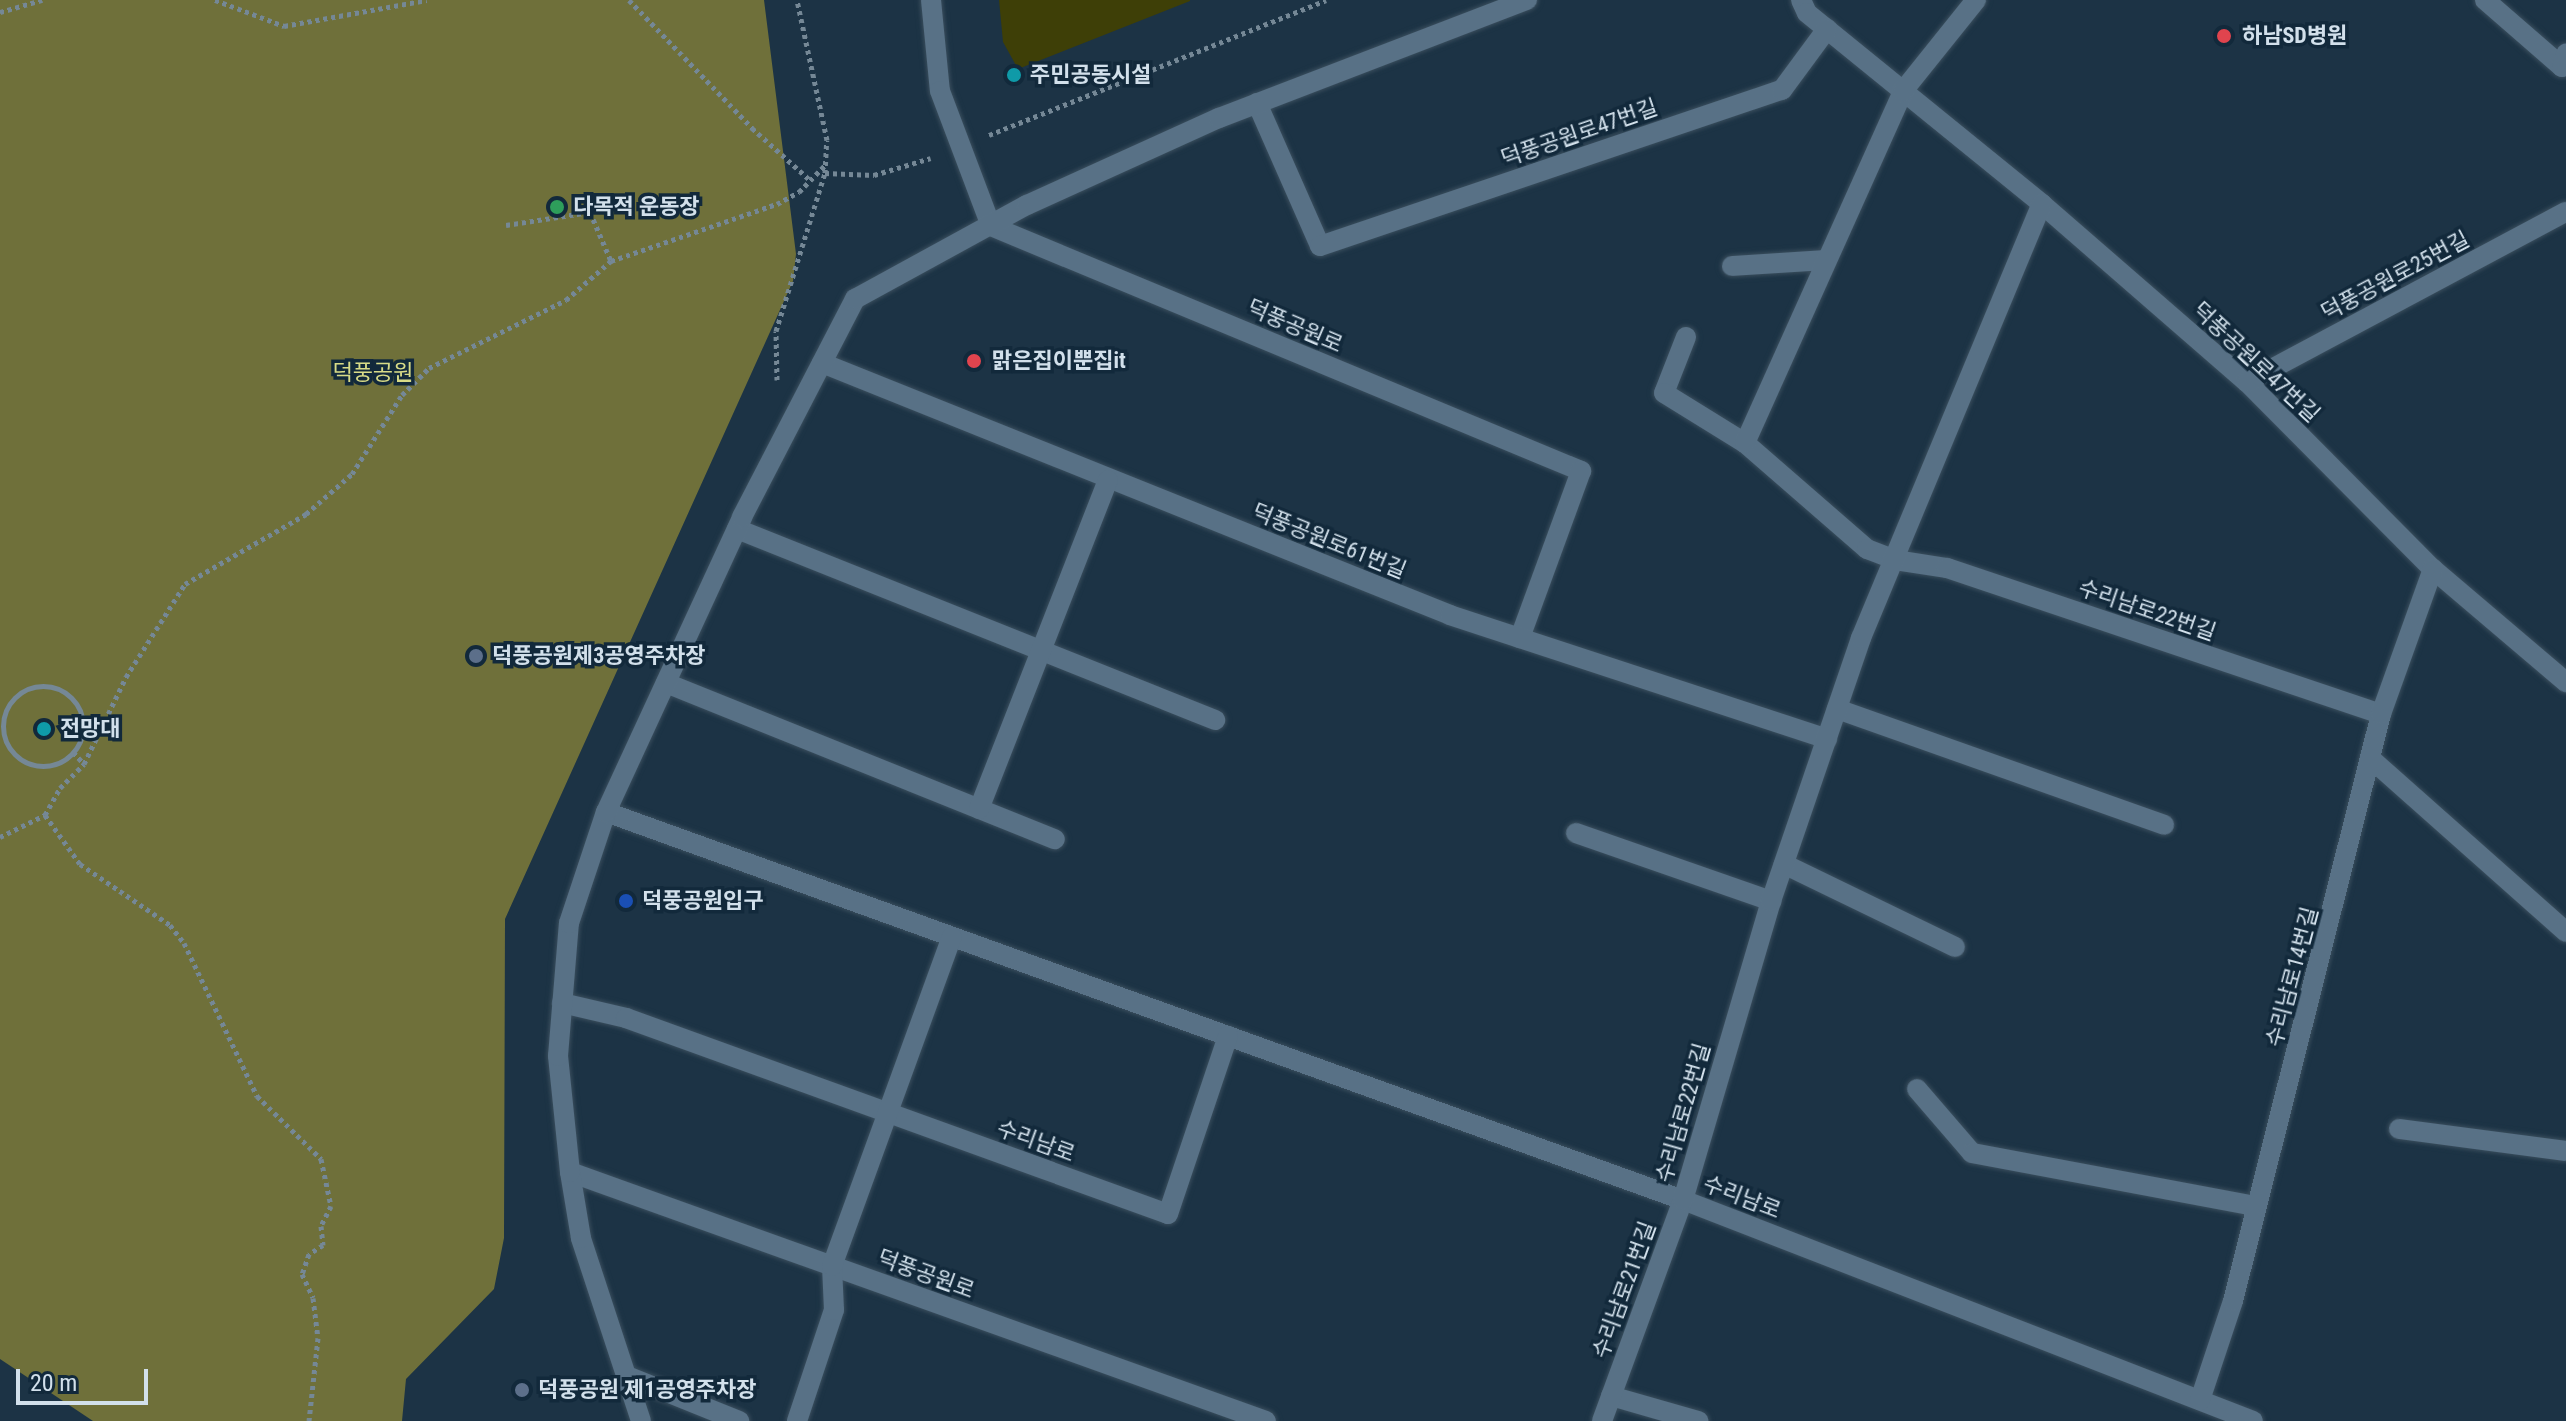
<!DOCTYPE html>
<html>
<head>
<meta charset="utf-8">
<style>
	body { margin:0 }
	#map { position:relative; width:2566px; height:1421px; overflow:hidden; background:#1c3345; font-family:"Roboto Condensed","Noto Sans KR",sans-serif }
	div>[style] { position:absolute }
	.green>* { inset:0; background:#3e3f07 }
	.forest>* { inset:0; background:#6f703a }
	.path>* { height:5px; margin-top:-2.5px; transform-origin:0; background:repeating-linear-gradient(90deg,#758896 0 4px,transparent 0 8px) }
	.path>.ring { margin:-2.5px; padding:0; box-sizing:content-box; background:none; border:5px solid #758896; border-radius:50% }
	.roads { filter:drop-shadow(0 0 2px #3a4e5d) drop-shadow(0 0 2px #3a4e5d) }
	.street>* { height:20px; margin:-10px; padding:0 10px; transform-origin:10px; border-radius:10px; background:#587186 }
	.dots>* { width:22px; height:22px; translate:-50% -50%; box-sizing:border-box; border:4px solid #12293b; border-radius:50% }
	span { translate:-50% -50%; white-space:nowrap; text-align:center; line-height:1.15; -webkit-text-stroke:7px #12293b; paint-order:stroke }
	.poi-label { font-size:22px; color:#d2e0eb; font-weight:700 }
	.left { translate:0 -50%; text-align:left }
	.street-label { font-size:22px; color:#d2e0eb }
	.park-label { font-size:22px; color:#d8db87 }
	.scale { position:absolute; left:16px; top:1369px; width:132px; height:36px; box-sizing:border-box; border:4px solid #d2e0eb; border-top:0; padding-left:10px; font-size:24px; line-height:28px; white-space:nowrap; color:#d2e0eb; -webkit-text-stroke:6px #12293b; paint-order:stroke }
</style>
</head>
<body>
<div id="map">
	<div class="green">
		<div style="clip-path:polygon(999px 0,1190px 0,1190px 1px,1018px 69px,1003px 42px)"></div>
	</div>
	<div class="forest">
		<div style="clip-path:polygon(0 0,764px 0,796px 254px,793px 281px,505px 919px,504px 1238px,494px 1289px,406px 1379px,402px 1421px,93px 1421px,0 1359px)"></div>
	</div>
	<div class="path">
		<div style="left:215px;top:0;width:74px;rotate:20.6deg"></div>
		<div style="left:284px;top:26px;width:145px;rotate:-10.3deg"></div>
		<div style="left:629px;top:0;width:178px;rotate:46.1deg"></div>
		<div style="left:752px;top:128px;width:78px;rotate:41.9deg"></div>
		<div style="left:0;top:12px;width:44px;rotate:-15.9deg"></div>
		<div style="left:989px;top:135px;width:363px;rotate:-21.8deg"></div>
		<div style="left:825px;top:173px;width:49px;rotate:2.3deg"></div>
		<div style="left:874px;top:175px;width:59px;rotate:-16.6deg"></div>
		<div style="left:506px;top:225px;width:85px;rotate:-8.8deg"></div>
		<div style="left:590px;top:212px;width:53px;rotate:66.8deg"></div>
		<div style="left:777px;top:380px;width:49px;rotate:-91.2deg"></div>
		<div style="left:776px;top:331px;width:165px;rotate:-72.8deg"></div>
		<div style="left:825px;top:173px;width:33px;rotate:-87deg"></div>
		<div style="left:827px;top:140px;width:143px;rotate:-102.1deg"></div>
		<div class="ring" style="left:3px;top:686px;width:75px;height:75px"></div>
		<div style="left:73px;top:752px;width:16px;rotate:47deg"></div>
		<div style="left:45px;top:815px;width:60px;rotate:54.5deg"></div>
		<div style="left:80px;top:864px;width:109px;rotate:34.1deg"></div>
		<div style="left:170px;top:925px;width:23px;rotate:52deg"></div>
		<div style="left:184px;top:943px;width:170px;rotate:64.5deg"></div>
		<div style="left:257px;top:1096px;width:90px;rotate:44.5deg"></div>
		<div style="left:321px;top:1159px;width:48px;rotate:78deg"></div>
		<div style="left:331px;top:1206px;width:22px;rotate:117deg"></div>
		<div style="left:321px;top:1226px;width:19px;rotate:84deg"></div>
		<div style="left:323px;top:1245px;width:17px;rotate:147deg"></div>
		<div style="left:309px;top:1254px;width:21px;rotate:109deg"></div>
		<div style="left:302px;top:1274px;width:26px;rotate:65deg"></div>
		<div style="left:313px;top:1298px;width:40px;rotate:82.9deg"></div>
		<div style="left:318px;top:1338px;width:83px;rotate:96.2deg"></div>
		<div style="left:0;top:837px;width:50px;rotate:-26.1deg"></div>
		<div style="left:45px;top:815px;width:31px;rotate:-61deg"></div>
		<div style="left:60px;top:788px;width:34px;rotate:-45deg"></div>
		<div style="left:84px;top:764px;width:97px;rotate:-64.2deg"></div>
		<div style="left:126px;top:677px;width:110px;rotate:-57.6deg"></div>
		<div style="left:185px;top:584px;width:140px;rotate:-30deg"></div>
		<div style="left:306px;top:514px;width:61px;rotate:-41deg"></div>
		<div style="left:352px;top:474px;width:93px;rotate:-57.7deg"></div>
		<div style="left:402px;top:395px;width:38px;rotate:-45deg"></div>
		<div style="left:429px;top:368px;width:153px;rotate:-26.4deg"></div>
		<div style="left:566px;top:300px;width:60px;rotate:-40.9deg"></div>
		<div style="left:611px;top:261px;width:176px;rotate:-19deg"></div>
		<div style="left:777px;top:204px;width:25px;rotate:-29deg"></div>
		<div style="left:799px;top:192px;width:39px;rotate:-46deg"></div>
	</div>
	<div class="roads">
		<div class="street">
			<div style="left:931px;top:0;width:91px;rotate:84.4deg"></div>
			<div style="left:940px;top:91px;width:144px;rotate:69.3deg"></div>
			<div style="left:991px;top:226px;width:639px;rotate:22.55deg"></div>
			<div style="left:1581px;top:471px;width:178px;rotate:110.1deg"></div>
			<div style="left:1801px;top:0;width:14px;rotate:65deg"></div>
			<div style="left:1807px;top:13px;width:303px;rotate:39.1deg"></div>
			<div style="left:2042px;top:204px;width:271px;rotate:41deg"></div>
			<div style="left:2247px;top:382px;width:264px;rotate:45.2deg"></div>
			<div style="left:2433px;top:569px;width:175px;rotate:40.4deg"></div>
			<div style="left:2485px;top:0;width:102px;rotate:41deg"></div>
			<div style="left:2562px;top:67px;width:14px;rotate:-73deg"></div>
			<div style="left:1257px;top:103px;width:156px;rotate:66.2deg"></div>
			<div style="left:1320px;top:246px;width:488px;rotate:-18.7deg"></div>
			<div style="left:1782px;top:90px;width:76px;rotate:-53.6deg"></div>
			<div style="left:1732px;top:266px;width:92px;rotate:-3.7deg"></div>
			<div style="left:1686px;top:337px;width:60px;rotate:111.4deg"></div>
			<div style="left:1664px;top:393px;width:95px;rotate:31.7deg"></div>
			<div style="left:1745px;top:443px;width:162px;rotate:41deg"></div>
			<div style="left:1867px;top:549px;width:30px;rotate:21deg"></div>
			<div style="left:1895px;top:560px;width:53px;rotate:8.7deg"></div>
			<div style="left:1947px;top:568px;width:458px;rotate:18.6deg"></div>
			<div style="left:822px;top:363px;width:677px;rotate:21.86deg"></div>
			<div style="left:1450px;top:615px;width:397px;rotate:18.2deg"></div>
			<div style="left:2247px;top:382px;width:361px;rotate:-28.1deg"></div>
			<div style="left:1745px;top:443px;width:386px;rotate:-65.8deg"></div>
			<div style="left:1903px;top:91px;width:117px;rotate:-51.3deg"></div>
			<div style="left:737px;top:529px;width:515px;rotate:21.78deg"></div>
			<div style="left:666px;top:683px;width:419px;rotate:21.9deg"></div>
			<div style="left:1837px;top:709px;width:347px;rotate:19.5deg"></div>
			<div style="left:2370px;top:758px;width:262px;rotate:41.6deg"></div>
			<div style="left:979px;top:809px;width:353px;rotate:-68.6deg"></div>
			<div style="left:606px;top:812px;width:1145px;rotate:19.81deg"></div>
			<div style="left:1683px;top:1200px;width:611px;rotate:21.19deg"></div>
			<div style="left:1576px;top:833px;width:207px;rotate:19.2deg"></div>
			<div style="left:1784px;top:864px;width:190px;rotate:25.9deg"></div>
			<div style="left:562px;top:1003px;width:66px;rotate:13.2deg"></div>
			<div style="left:626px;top:1018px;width:576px;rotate:19.88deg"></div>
			<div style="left:1168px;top:1214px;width:188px;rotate:-71.4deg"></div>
			<div style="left:1917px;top:1089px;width:84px;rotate:49.3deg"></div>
			<div style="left:1972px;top:1153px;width:288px;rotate:10.6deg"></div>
			<div style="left:2399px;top:1129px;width:168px;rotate:7.5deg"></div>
			<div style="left:570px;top:1172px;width:739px;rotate:19.69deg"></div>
			<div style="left:627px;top:1376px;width:121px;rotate:21.9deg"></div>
			<div style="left:1611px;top:1396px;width:91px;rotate:16deg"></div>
			<div style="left:2200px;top:1400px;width:104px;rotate:-71.6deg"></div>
			<div style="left:2233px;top:1301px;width:605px;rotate:-75.85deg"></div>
			<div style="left:2381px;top:714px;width:154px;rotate:-70.3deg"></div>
			<div style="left:641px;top:1421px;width:193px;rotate:-108.2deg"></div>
			<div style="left:581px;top:1238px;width:67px;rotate:-99.5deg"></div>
			<div style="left:570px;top:1172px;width:117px;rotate:-95.9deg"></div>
			<div style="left:558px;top:1056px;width:133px;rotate:-85.3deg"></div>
			<div style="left:569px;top:923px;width:117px;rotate:-71.6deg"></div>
			<div style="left:606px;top:812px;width:325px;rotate:-65.2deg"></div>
			<div style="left:742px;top:517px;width:246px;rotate:-62.6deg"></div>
			<div style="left:855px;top:299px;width:196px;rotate:-28.7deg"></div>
			<div style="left:1027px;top:205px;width:211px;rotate:-24.4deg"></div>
			<div style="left:1219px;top:118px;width:330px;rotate:-21deg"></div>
			<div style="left:797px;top:1421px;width:117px;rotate:-71.6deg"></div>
			<div style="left:834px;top:1310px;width:44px;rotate:-92.6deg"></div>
			<div style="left:832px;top:1266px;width:350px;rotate:-70deg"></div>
			<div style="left:1602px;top:1421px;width:235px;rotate:-69.9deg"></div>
			<div style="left:1683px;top:1200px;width:312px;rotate:-73.6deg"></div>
			<div style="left:1771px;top:901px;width:278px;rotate:-71.1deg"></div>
			<div style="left:1861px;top:638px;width:470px;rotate:-67.4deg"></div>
		</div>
	</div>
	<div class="dots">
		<div style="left:2224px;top:36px;background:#e0444e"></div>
		<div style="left:1014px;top:75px;background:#0f9aa8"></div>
		<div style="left:557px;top:207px;background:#2e9e5b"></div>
		<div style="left:974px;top:361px;background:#e0444e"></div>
		<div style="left:476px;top:656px;background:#5c6f8a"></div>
		<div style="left:44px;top:729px;background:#0f9aa8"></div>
		<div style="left:626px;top:901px;background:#1a4fb4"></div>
		<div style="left:522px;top:1390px;background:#5c6f8a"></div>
	</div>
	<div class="poi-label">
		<span class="left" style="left:2242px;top:36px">하남SD병원</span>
		<span class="left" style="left:1030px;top:75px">주민공동시설</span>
		<span class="left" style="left:573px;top:207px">다목적 운동장</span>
		<span class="left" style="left:992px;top:361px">맑은집이뿐집it</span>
		<span class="left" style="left:492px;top:656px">덕풍공원제3공영주차장</span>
		<span class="left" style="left:60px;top:729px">전망대</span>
		<span class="left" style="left:642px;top:901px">덕풍공원입구</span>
		<span class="left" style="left:538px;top:1390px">덕풍공원 제1공영주차장</span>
	</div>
	<div class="street-label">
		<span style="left:1579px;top:133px;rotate:-19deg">덕풍공원로47번길</span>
		<span style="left:2395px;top:276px;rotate:-28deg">덕풍공원로25번길</span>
		<span style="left:1295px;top:326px;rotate:23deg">덕풍공원로</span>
		<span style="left:2256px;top:362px;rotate:43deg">덕풍공원로47번길</span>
		<span style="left:1329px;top:541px;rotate:22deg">덕풍공원로61번길</span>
		<span style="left:2147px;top:610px;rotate:19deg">수리남로22번길</span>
		<span style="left:2292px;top:977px;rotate:-75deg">수리남로14번길</span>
		<span style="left:1683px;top:1113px;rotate:-74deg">수리남로22번길</span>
		<span style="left:1036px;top:1141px;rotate:20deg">수리남로</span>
		<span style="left:1742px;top:1197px;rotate:21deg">수리남로</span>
		<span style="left:926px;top:1274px;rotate:20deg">덕풍공원로</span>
		<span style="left:1624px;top:1290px;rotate:-70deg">수리남로21번길</span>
	</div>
	<div class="park-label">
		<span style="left:373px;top:373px">덕풍공원</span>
	</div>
	<div class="scale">20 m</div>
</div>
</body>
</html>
